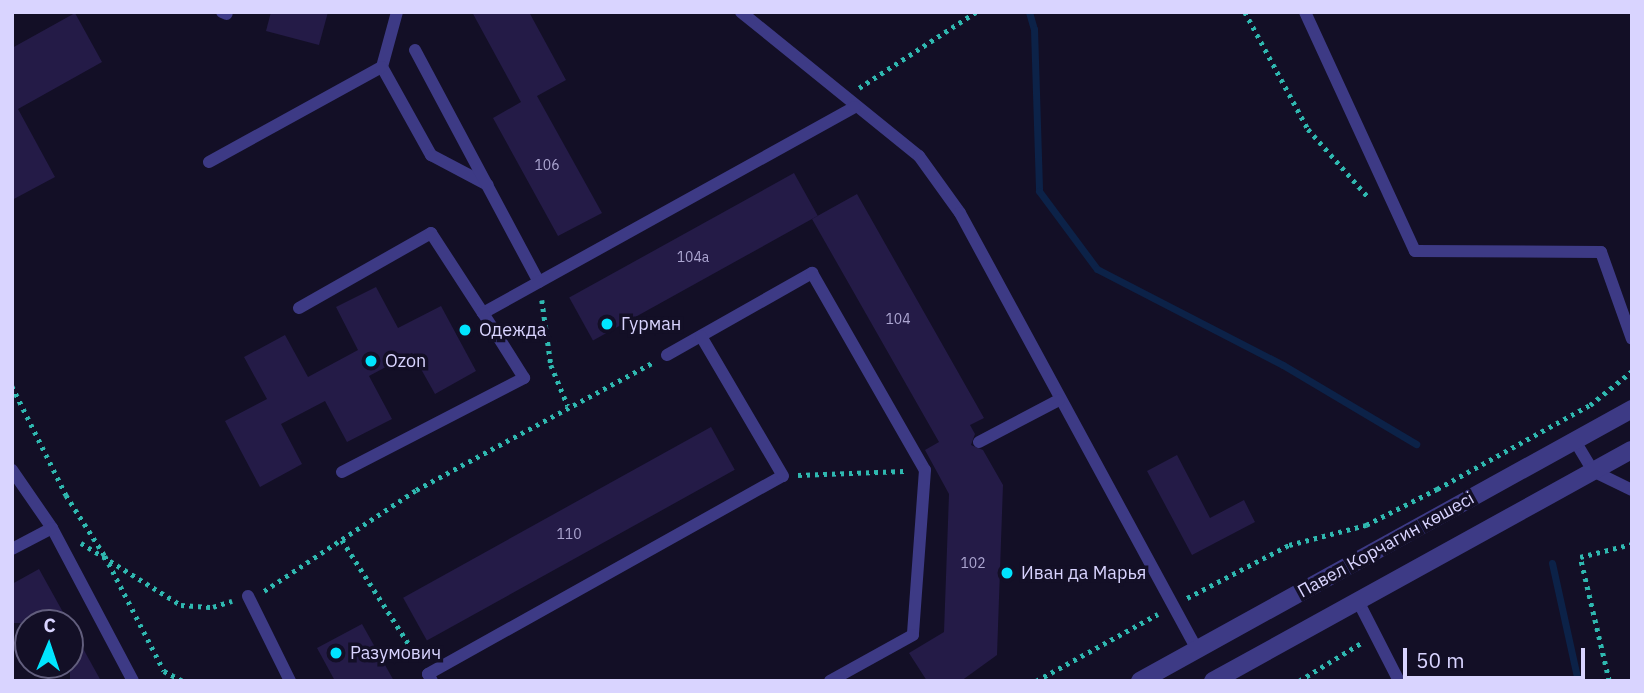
<!DOCTYPE html>
<html>
<head>
<meta charset="utf-8">
<style>
	body { margin:0 }
	#map { position:relative; width:1644px; height:693px; overflow:hidden; background:#130f26; font-family:"IBM Plex Sans",sans-serif }
	div>[style] { position:absolute }
	.stream>* { height:7px; margin:-3.5px; padding:0 3.5px; transform-origin:3.5px; border-radius:3.5px; background:#0c2248 }
	.building>* { inset:0; background:#241b47; transform-origin:0 0 }
	.path>* { height:4.5px; margin-top:-2.25px; transform-origin:0; background:repeating-linear-gradient(90deg,#2fb8b0 0 3.5px,transparent 0 8.5px) }
	.service>* { height:12px; margin:-6px; padding:0 6px; transform-origin:6px; border-radius:6px; background:#3d3a85 }
	.tertiary>* { height:18px; margin:-9px; padding:0 9px; transform-origin:9px; border-radius:9px; background:#3d3a85 }
	.dots>* { width:19px; height:19px; translate:-50% -50%; box-sizing:border-box; border:4px solid #130f26; border-radius:50% }
	span { translate:-50% -50%; white-space:nowrap; text-align:center; line-height:1.15; -webkit-text-stroke:7px #130f26; paint-order:stroke }
	.number-label { font-size:14px; color:#aca6d1 }
	.number-label span { -webkit-text-stroke-width:0 }
	.poi-label { font-size:18px; color:#d9d4ff }
	.left { translate:0 -50%; text-align:left }
	.street-label { font-size:18px; color:#d9d4ff }
	.frame { position:absolute; inset:0; border:14px solid #d9d4ff; pointer-events:none }
	.north { position:absolute; left:14px; top:609px; width:70px; height:70px; box-sizing:border-box; background:#130f26; border:2px solid #625e7d; border-radius:50%; rotate:2deg; font-size:19px; font-weight:700; line-height:28px; text-align:center; color:#d9d4ff }
	.north::after { content:''; display:block; margin:auto; width:24px; height:32px; background:#00e5ff; clip-path:polygon(50% 0,100% 100%,50% 72%,0 100%) }
	.scale { position:absolute; left:1403px; top:648px; width:182px; height:32px; box-sizing:border-box; border:4px solid #d9d4ff; border-top:0; padding-left:9px; font-size:21px; line-height:24px; white-space:nowrap; color:#d9d4ff; -webkit-text-stroke:5px #130f26; paint-order:stroke }
</style>
</head>
<body>
<div id="map">
	<div class="stream">
		<div style="left:1029px;top:12px;width:18px;rotate:74deg"></div>
		<div style="left:1034px;top:29px;width:162px;rotate:88.2deg"></div>
		<div style="left:1039px;top:191px;width:97px;rotate:53.4deg"></div>
		<div style="left:1097px;top:269px;width:209px;rotate:27.3deg"></div>
		<div style="left:1283px;top:365px;width:155px;rotate:30.7deg"></div>
		<div style="left:1552px;top:563px;width:121px;rotate:77.6deg"></div>
	</div>
	<div class="building">
		<div style="clip-path:polygon(271px 12px,328px 12px,319px 45px,266px 31px)"></div>
		<div style="clip-path:polygon(472px 12px,529px 12px,566px 80px,537px 96px,602px 213px,558px 236px,493px 118px,521px 102px)"></div>
		<div style="clip-path:polygon(75px 13px,102px 62px,18px 109px,55px 177px,12px 200px,12px 48px)"></div>
		<div style="left:794px;top:173px;width:49px;height:257px;rotate:61deg"></div>
		<div style="clip-path:polygon(857px 194px,984px 418px,970px 425px,975px 434px,971px 445px,983px 450px,1003px 485px,997px 655px,961px 681px,927px 681px,909px 653px,944px 632px,949px 494px,925px 450px,939px 442px,812px 219px)"></div>
		<div style="clip-path:polygon(376px 287px,398px 328px,441px 306px,476px 371px,435px 394px,412px 353px,369px 376px,392px 419px,347px 442px,325px 401px,281px 424px,302px 464px,260px 487px,225px 421px,267px 399px,244px 357px,285px 335px,308px 377px,358px 350px,336px 307px)"></div>
		<div style="left:711px;top:427px;width:49px;height:352px;rotate:61deg"></div>
		<div style="clip-path:polygon(1177px 455px,1210px 518px,1244px 500px,1255px 522px,1192px 555px,1147px 471px)"></div>
		<div style="clip-path:polygon(39px 569px,69px 623px,12px 623px,12px 584px)"></div>
		<div style="clip-path:polygon(362px 624px,394px 681px,335px 681px,317px 648px)"></div>
		<div style="clip-path:polygon(70px 625px,101px 681px,70px 681px)"></div>
	</div>
	<div class="path">
		<div style="left:1245px;top:12px;width:133px;rotate:61.7deg"></div>
		<div style="left:1308px;top:129px;width:92px;rotate:48.5deg"></div>
		<div style="left:859px;top:88px;width:140px;rotate:-33deg"></div>
		<div style="left:542px;top:300px;width:66px;rotate:82.1deg"></div>
		<div style="left:551px;top:365px;width:44px;rotate:67.5deg"></div>
		<div style="left:12px;top:386px;width:122px;rotate:63.6deg"></div>
		<div style="left:66px;top:495px;width:72px;rotate:57.4deg"></div>
		<div style="left:105px;top:556px;width:129px;rotate:62.8deg"></div>
		<div style="left:164px;top:671px;width:21px;rotate:28deg"></div>
		<div style="left:798px;top:475px;width:106px;rotate:-2.2deg"></div>
		<div style="left:342px;top:540px;width:143px;rotate:57.3deg"></div>
		<div style="left:81px;top:543px;width:118px;rotate:31.8deg"></div>
		<div style="left:181px;top:605px;width:32px;rotate:4deg"></div>
		<div style="left:213px;top:607px;width:20px;rotate:-18deg"></div>
		<div style="left:264px;top:591px;width:182px;rotate:-33.6deg"></div>
		<div style="left:416px;top:490px;width:270px;rotate:-28.3deg"></div>
		<div style="left:1187px;top:598px;width:115px;rotate:-27.5deg"></div>
		<div style="left:1289px;top:545px;width:80px;rotate:-14.6deg"></div>
		<div style="left:1366px;top:525px;width:80px;rotate:-26.9deg"></div>
		<div style="left:1437px;top:489px;width:175px;rotate:-28.8deg"></div>
		<div style="left:1590px;top:405px;width:54px;rotate:-39deg"></div>
		<div style="left:1036px;top:681px;width:139px;rotate:-28.8deg"></div>
		<div style="left:1299px;top:681px;width:73px;rotate:-31.5deg"></div>
		<div style="left:1609px;top:681px;width:127px;rotate:-103.2deg"></div>
		<div style="left:1580px;top:557px;width:54px;rotate:-14deg"></div>
	</div>
	<div class="service">
		<div style="left:222px;top:12px;width:5px;rotate:22deg"></div>
		<div style="left:397px;top:12px;width:57px;rotate:105.3deg"></div>
		<div style="left:382px;top:67px;width:101px;rotate:60.9deg"></div>
		<div style="left:431px;top:155px;width:64px;rotate:27.8deg"></div>
		<div style="left:741px;top:12px;width:229px;rotate:39deg"></div>
		<div style="left:919px;top:156px;width:70px;rotate:54.3deg"></div>
		<div style="left:960px;top:213px;width:496px;rotate:61.5deg"></div>
		<div style="left:1305px;top:12px;width:263px;rotate:65.3deg"></div>
		<div style="left:1415px;top:251px;width:186px;rotate:0.3deg"></div>
		<div style="left:1601px;top:252px;width:92px;rotate:70.4deg"></div>
		<div style="left:415px;top:50px;width:263px;rotate:61.9deg"></div>
		<div style="left:209px;top:162px;width:197px;rotate:-28.8deg"></div>
		<div style="left:299px;top:308px;width:152px;rotate:-29.6deg"></div>
		<div style="left:431px;top:233px;width:95px;rotate:57deg"></div>
		<div style="left:483px;top:313px;width:425px;rotate:-29deg"></div>
		<div style="left:667px;top:355px;width:167px;rotate:-29.5deg"></div>
		<div style="left:812px;top:273px;width:227px;rotate:60.2deg"></div>
		<div style="left:925px;top:470px;width:165px;rotate:94.2deg"></div>
		<div style="left:913px;top:635px;width:95px;rotate:151deg"></div>
		<div style="left:1575px;top:441px;width:35px;rotate:59deg"></div>
		<div style="left:1593px;top:471px;width:43px;rotate:26deg"></div>
		<div style="left:979px;top:442px;width:90px;rotate:-27.7deg"></div>
		<div style="left:12px;top:470px;width:70px;rotate:55.4deg"></div>
		<div style="left:52px;top:528px;width:173px;rotate:62.1deg"></div>
		<div style="left:342px;top:472px;width:205px;rotate:-27.3deg"></div>
		<div style="left:524px;top:378px;width:77px;rotate:-122.2deg"></div>
		<div style="left:12px;top:549px;width:45px;rotate:-27.7deg"></div>
		<div style="left:248px;top:596px;width:95px;rotate:63.7deg"></div>
		<div style="left:1358px;top:601px;width:90px;rotate:62.9deg"></div>
		<div style="left:432px;top:681px;width:8px;rotate:-120deg"></div>
		<div style="left:428px;top:674px;width:406px;rotate:-29.2deg"></div>
		<div style="left:783px;top:476px;width:162px;rotate:-120.4deg"></div>
	</div>
	<div class="tertiary">
		<div style="left:1140px;top:681px;width:562px;rotate:-28.94deg"></div>
		<div style="left:1213px;top:681px;width:478px;rotate:-28.9deg"></div>
	</div>
	<div class="dots">
		<div style="left:607px;top:324px;background:#00e5ff"></div>
		<div style="left:465px;top:330px;background:#00e5ff"></div>
		<div style="left:371px;top:361px;background:#00e5ff"></div>
		<div style="left:1007px;top:573px;background:#00e5ff"></div>
		<div style="left:336px;top:653px;background:#00e5ff"></div>
	</div>
	<div class="number-label">
		<span style="left:547px;top:165px">106</span>
		<span style="left:693px;top:257px">104а</span>
		<span style="left:898px;top:319px">104</span>
		<span style="left:569px;top:534px">110</span>
		<span style="left:973px;top:563px">102</span>
	</div>
	<div class="poi-label">
		<span class="left" style="left:621px;top:324px">Гурман</span>
		<span class="left" style="left:479px;top:330px">Одежда</span>
		<span class="left" style="left:385px;top:361px">Ozon</span>
		<span class="left" style="left:1021px;top:573px">Иван да Марья</span>
		<span class="left" style="left:350px;top:653px">Разумович</span>
	</div>
	<div class="street-label">
		<span style="left:1386px;top:545px;rotate:-29deg">Павел Корчагин көшесі</span>
	</div>
	<div class="frame"></div>
	<div class="north">С</div>
	<div class="scale">50 m</div>
</div>
</body>
</html>
